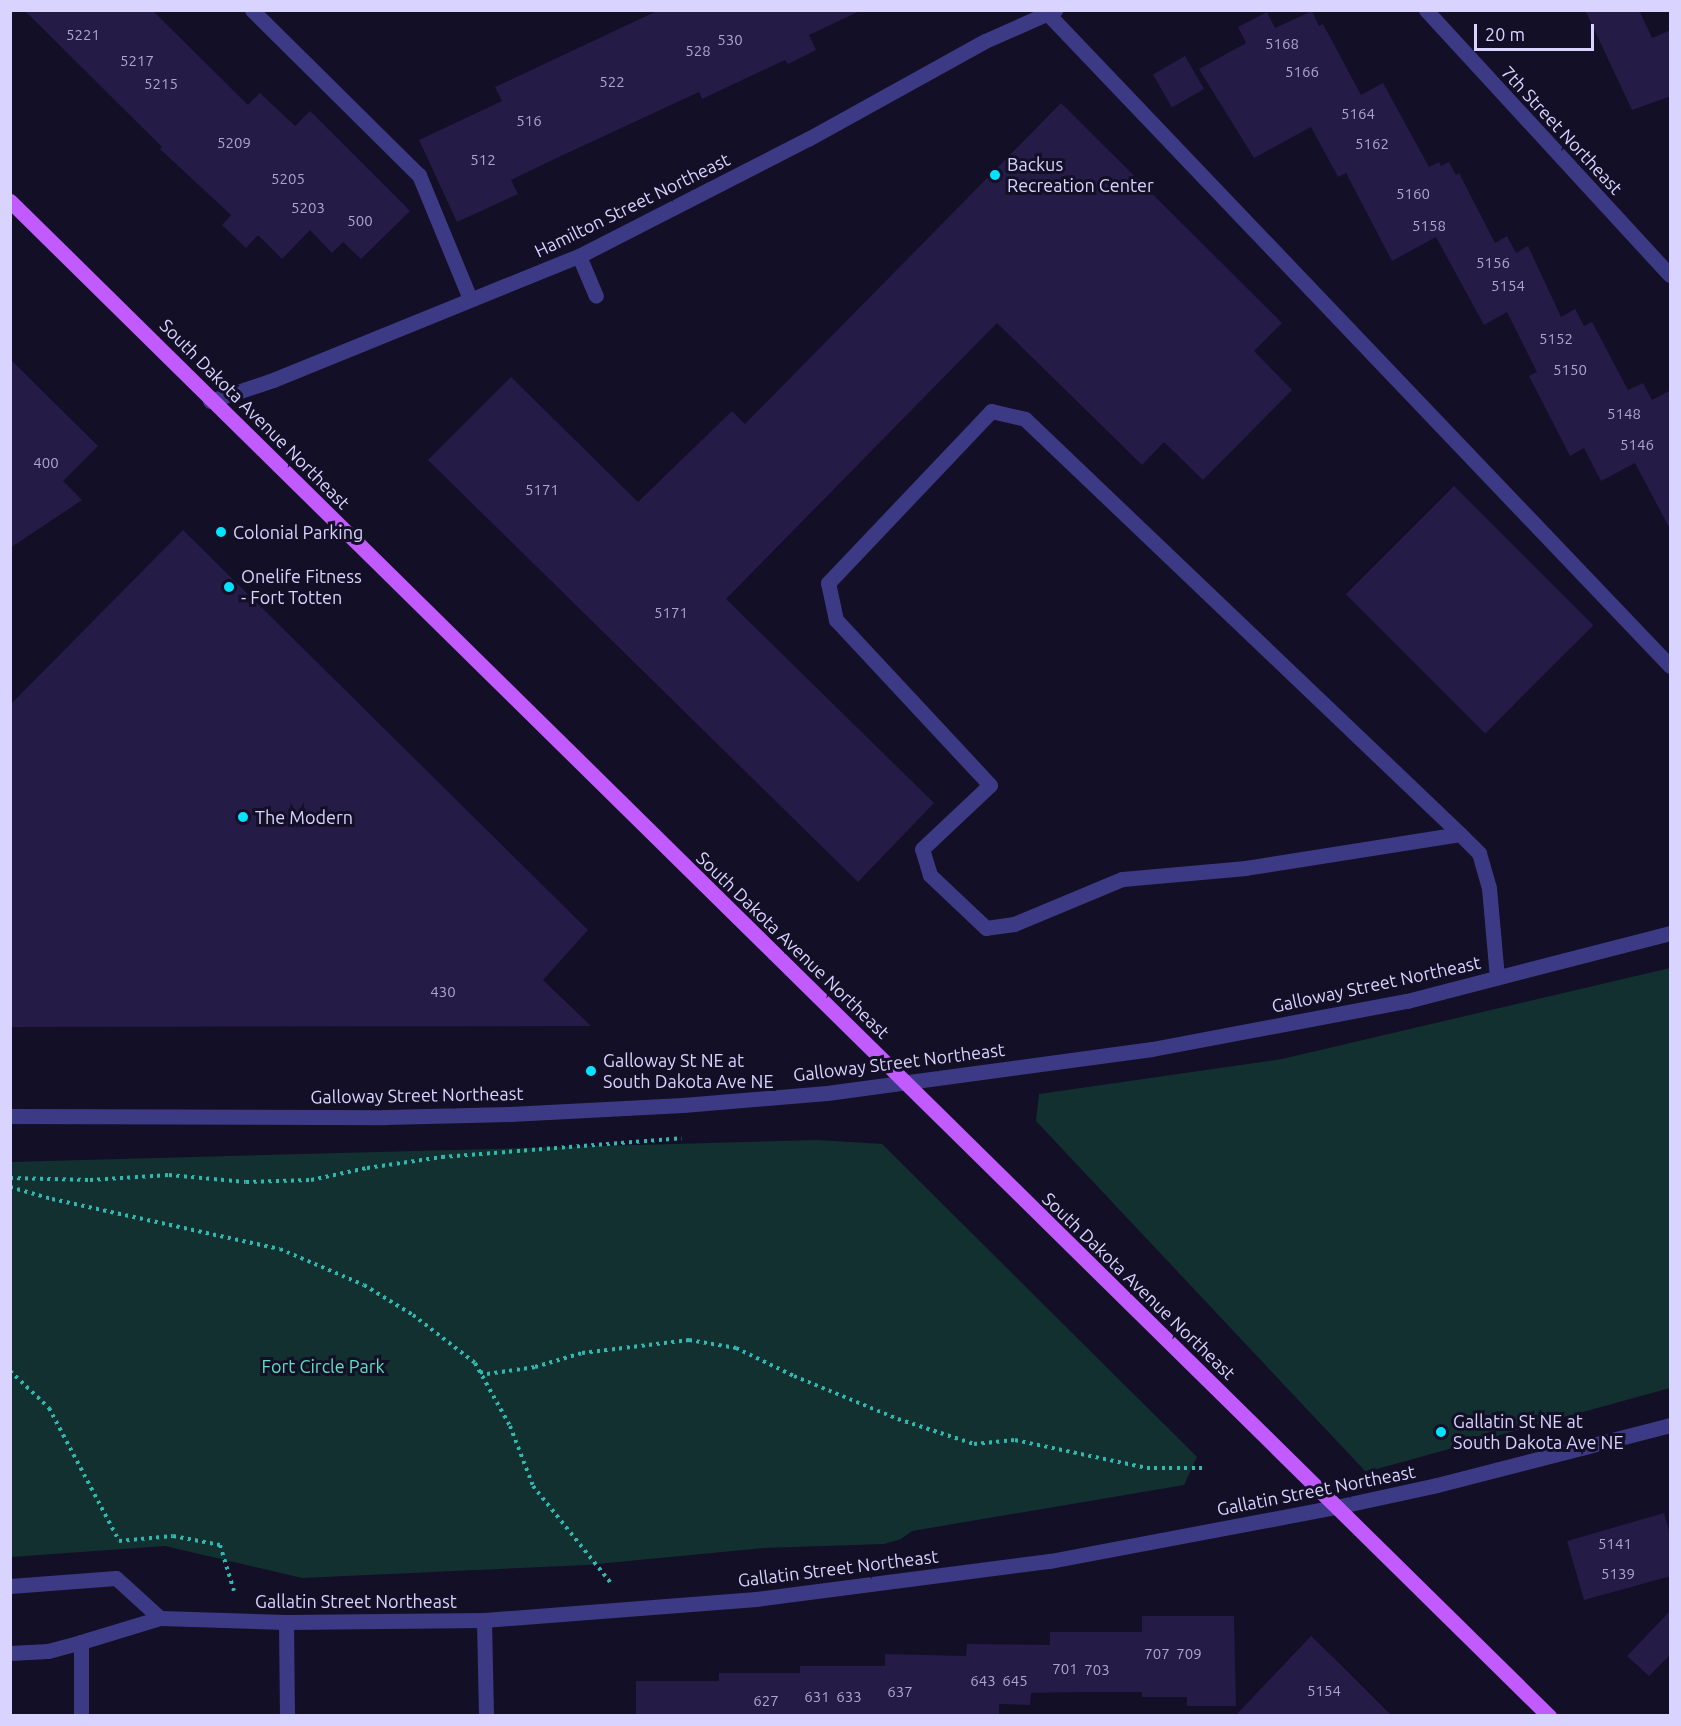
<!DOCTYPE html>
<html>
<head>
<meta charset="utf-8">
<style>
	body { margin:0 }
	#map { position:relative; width:1681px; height:1726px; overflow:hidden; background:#130f26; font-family:Ubuntu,sans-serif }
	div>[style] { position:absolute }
	.green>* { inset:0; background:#12302f }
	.building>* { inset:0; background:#241b47; transform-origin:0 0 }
	.path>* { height:4px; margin-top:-2px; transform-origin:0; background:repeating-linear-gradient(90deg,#2fb8b0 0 3px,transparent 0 7.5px) }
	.service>* { height:15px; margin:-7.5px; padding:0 7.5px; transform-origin:7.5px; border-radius:7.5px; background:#3d3a85 }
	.minor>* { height:15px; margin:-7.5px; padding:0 7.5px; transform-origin:7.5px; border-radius:7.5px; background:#3d3a85 }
	.tertiary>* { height:15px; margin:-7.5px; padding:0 7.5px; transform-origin:7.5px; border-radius:7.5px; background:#3d3a85 }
	.primary>* { height:15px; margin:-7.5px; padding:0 7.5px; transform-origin:7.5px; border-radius:7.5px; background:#c25bff }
	.dots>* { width:16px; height:16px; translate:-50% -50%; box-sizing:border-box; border:3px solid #130f26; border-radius:50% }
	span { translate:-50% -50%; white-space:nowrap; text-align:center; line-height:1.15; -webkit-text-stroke:6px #130f26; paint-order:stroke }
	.number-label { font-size:15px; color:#aca6d1 }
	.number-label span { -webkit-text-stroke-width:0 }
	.street-label { font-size:18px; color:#d9d4ff }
	.poi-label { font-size:18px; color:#d9d4ff }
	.left { translate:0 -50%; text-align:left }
	.park-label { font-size:18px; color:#5fe0c0 }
	.frame { position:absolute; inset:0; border:12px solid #d9d4ff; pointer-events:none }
	.scale { position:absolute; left:1474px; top:24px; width:120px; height:27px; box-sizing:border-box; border:3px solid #d9d4ff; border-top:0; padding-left:8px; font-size:18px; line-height:21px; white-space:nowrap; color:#d9d4ff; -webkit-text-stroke:4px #130f26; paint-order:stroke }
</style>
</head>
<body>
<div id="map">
	<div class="green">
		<div style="clip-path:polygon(1670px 968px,1670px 1388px,1366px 1472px,1036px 1121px,1039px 1094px,1282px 1059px)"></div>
		<div style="clip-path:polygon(817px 1140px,882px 1144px,1197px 1457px,1184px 1485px,912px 1531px,901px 1539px,884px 1544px,764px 1548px,587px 1565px,302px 1578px,165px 1546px,11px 1557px,11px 1162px)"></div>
	</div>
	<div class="building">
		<div style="clip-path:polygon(24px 10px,152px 10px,248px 105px,260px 93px,295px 126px,310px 111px,410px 211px,361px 259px,343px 242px,332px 253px,310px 230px,282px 259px,258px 235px,246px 248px,222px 225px,231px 215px,160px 149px,162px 147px)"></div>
		<div style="clip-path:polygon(659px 10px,862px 10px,809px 35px,816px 50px,788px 64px,785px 60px,702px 99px,699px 92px,563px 155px,511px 180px,518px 194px,457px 222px,419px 140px,502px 101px,495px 87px)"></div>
		<div style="clip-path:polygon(1585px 10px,1639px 10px,1652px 38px,1671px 30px,1671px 96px,1632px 110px)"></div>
		<div style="clip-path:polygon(1312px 11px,1319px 26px,1323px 24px,1361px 95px,1383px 83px,1429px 167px,1439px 162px,1441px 166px,1449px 162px,1456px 175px,1459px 173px,1495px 243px,1507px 236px,1516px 253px,1528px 246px,1561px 317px,1575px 309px,1584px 326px,1592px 322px,1628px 390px,1643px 383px,1652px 400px,1671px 390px,1671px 531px,1635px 463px,1601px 481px,1584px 448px,1570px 456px,1529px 376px,1537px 372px,1507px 312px,1484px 325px,1436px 237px,1392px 261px,1346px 173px,1338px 177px,1311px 127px,1254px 158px,1199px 69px,1246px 43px,1238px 27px,1267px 12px,1275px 28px)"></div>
		<div style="left:1185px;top:56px;width:38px;height:37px;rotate:60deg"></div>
		<div style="clip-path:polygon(1061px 103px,1282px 323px,1254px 351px,1292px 390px,1203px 480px,1164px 442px,1142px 465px,997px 323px,726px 599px,934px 803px,858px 882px,428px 460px,511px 377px,638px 502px,732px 411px,745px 424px)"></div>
		<div style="clip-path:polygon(10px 359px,98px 446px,63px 481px,82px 500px,10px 548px)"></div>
		<div style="left:1454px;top:486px;width:197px;height:153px;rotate:45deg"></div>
		<div style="clip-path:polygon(183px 530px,588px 930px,543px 980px,591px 1026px,10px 1027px,10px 705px)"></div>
		<div style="clip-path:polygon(1664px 1513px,1671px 1538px,1671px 1576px,1584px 1600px,1567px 1541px)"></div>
		<div style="clip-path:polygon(1671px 1610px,1671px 1654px,1649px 1676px,1627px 1656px)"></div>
		<div style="clip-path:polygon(1142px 1616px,1234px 1616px,1236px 1706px,1187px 1706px,1187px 1697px,1142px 1697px,1142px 1692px,1081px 1692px,1031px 1693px,1030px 1705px,999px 1704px,999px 1716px,636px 1716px,636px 1681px,719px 1681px,719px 1673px,800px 1673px,800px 1666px,885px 1666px,885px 1654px,966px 1656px,967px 1644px,1050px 1645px,1050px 1632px,1142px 1632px)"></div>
		<div style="clip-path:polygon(1311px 1636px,1341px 1665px,1392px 1716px,1235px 1716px)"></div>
	</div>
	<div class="path">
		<div style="left:10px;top:1178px;width:80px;rotate:1.4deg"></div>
		<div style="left:90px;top:1180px;width:79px;rotate:-3.6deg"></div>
		<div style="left:169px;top:1175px;width:77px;rotate:5.2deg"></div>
		<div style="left:246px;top:1182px;width:65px;rotate:-1.8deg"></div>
		<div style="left:311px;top:1180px;width:57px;rotate:-12.1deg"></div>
		<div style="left:367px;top:1168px;width:76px;rotate:-8.3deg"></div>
		<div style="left:442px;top:1157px;width:240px;rotate:-4.5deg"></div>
		<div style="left:10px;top:1187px;width:44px;rotate:15.9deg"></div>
		<div style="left:52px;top:1199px;width:233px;rotate:12.4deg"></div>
		<div style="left:280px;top:1249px;width:91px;rotate:23.2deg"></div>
		<div style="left:364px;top:1285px;width:57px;rotate:31.5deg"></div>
		<div style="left:413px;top:1315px;width:78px;rotate:37.7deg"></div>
		<div style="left:475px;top:1363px;width:72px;rotate:60.9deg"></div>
		<div style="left:510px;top:1426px;width:64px;rotate:69deg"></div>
		<div style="left:533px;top:1486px;width:124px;rotate:51.2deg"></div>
		<div style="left:10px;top:1371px;width:54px;rotate:43.5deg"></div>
		<div style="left:49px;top:1408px;width:150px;rotate:62.2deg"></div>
		<div style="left:119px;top:1541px;width:54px;rotate:-5.3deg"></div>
		<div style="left:173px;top:1536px;width:48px;rotate:10.8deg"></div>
		<div style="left:220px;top:1545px;width:48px;rotate:73.1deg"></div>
		<div style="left:480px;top:1372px;width:7px;rotate:16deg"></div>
		<div style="left:487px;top:1374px;width:49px;rotate:-8.3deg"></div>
		<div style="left:535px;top:1367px;width:49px;rotate:-16.6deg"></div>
		<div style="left:582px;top:1353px;width:108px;rotate:-6.9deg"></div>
		<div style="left:689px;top:1340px;width:48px;rotate:9.7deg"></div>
		<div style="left:736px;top:1348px;width:64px;rotate:25.8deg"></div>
		<div style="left:794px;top:1376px;width:113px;rotate:22.5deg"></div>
		<div style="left:898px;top:1419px;width:80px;rotate:18.2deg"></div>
		<div style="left:974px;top:1444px;width:41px;rotate:-5.6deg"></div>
		<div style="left:1015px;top:1440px;width:135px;rotate:12deg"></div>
		<div style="left:1147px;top:1468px;width:59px"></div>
	</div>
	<div class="service">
		<div style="left:252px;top:10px;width:235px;rotate:44.7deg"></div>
		<div style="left:419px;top:175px;width:134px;rotate:67.6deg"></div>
		<div style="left:1048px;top:14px;width:901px;rotate:46.35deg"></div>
		<div style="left:579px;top:256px;width:43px;rotate:67deg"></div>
		<div style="left:1460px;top:834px;width:217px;rotate:171deg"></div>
		<div style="left:1246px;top:868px;width:124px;rotate:174.9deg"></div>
		<div style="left:1122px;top:879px;width:117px;rotate:157.4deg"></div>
		<div style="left:1014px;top:924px;width:28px;rotate:172deg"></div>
		<div style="left:986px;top:928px;width:77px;rotate:-136.6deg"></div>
		<div style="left:930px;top:875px;width:27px;rotate:-107deg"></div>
		<div style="left:922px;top:849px;width:93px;rotate:-43.3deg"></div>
		<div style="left:990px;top:785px;width:226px;rotate:-133deg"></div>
		<div style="left:836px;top:620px;width:38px;rotate:-102deg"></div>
		<div style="left:828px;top:583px;width:237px;rotate:-46.5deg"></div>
		<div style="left:991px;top:411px;width:35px;rotate:13deg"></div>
		<div style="left:1025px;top:419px;width:601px;rotate:43.65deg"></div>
		<div style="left:1460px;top:834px;width:27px;rotate:45deg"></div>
		<div style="left:1479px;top:853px;width:36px;rotate:74deg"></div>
		<div style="left:1489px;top:888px;width:90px;rotate:84.9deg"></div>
		<div style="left:484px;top:1620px;width:96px;rotate:88.8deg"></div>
		<div style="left:10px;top:1653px;width:38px;rotate:-3deg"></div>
		<div style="left:48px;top:1651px;width:34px;rotate:-15deg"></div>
		<div style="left:81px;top:1716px;width:74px;rotate:-90deg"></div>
		<div style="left:81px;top:1642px;width:83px;rotate:-16.9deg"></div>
	</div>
	<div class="minor">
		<div style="left:1426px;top:10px;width:360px;rotate:47.4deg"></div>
		<div style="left:210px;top:401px;width:66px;rotate:-18.4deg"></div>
		<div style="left:273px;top:380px;width:330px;rotate:-22.1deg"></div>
		<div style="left:579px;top:256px;width:257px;rotate:-27.1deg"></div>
		<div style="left:808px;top:139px;width:202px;rotate:-29deg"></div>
		<div style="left:985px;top:41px;width:77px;rotate:-23.9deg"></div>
		<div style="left:10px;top:1116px;width:375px;rotate:0.2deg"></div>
		<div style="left:385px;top:1117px;width:125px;rotate:-1.4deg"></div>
		<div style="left:510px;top:1114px;width:173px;rotate:-3deg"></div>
		<div style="left:683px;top:1105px;width:144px;rotate:-4.8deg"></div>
		<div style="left:827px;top:1093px;width:328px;rotate:-7.7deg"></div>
		<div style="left:1152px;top:1049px;width:259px;rotate:-10.7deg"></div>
		<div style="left:1407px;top:1001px;width:272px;rotate:-14.5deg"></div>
		<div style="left:10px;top:1586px;width:106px;rotate:-4.3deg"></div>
		<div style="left:116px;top:1578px;width:59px;rotate:42.3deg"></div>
		<div style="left:160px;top:1618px;width:126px;rotate:1.8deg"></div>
		<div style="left:286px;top:1622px;width:198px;rotate:-0.6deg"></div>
		<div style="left:484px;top:1620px;width:273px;rotate:-4.4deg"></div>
		<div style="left:756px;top:1599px;width:296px;rotate:-7.4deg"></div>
		<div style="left:1050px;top:1561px;width:291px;rotate:-10.7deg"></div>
		<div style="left:286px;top:1622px;width:94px;rotate:89.4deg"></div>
	</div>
	<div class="tertiary">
		<div style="left:1336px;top:1507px;width:103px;rotate:-12.3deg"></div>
		<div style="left:1437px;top:1485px;width:241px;rotate:-14.4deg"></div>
	</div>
	<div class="primary">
		<div style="left:10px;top:201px;width:2160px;rotate:44.55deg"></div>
	</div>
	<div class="dots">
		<div style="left:995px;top:175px;background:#00e5ff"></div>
		<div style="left:221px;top:532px;background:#00e5ff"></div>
		<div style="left:229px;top:587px;background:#00e5ff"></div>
		<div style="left:243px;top:817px;background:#00e5ff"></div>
		<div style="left:591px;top:1071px;background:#00e5ff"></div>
		<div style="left:1441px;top:1432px;background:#00e5ff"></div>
	</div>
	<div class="number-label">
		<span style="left:83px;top:35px">5221</span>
		<span style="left:730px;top:40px">530</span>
		<span style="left:1282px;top:44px">5168</span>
		<span style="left:698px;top:51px">528</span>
		<span style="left:137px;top:61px">5217</span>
		<span style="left:1302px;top:72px">5166</span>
		<span style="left:612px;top:82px">522</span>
		<span style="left:161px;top:84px">5215</span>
		<span style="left:1358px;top:114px">5164</span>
		<span style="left:529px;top:121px">516</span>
		<span style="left:234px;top:143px">5209</span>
		<span style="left:1372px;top:144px">5162</span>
		<span style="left:483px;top:160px">512</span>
		<span style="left:288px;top:179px">5205</span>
		<span style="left:1413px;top:194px">5160</span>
		<span style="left:308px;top:208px">5203</span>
		<span style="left:360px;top:221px">500</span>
		<span style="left:1429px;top:226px">5158</span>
		<span style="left:1493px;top:263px">5156</span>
		<span style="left:1508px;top:286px">5154</span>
		<span style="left:1556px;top:339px">5152</span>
		<span style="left:1570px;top:370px">5150</span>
		<span style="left:1624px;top:414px">5148</span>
		<span style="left:1637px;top:445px">5146</span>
		<span style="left:46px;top:463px">400</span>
		<span style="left:542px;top:490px">5171</span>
		<span style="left:671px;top:613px">5171</span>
		<span style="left:443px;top:992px">430</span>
		<span style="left:1615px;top:1544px">5141</span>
		<span style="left:1618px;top:1574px">5139</span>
		<span style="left:1157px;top:1654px">707</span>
		<span style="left:1189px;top:1654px">709</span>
		<span style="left:1065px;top:1669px">701</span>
		<span style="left:1097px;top:1670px">703</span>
		<span style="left:983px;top:1681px">643</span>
		<span style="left:1015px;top:1681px">645</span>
		<span style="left:1324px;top:1691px">5154</span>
		<span style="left:900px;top:1692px">637</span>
		<span style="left:817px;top:1697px">631</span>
		<span style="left:849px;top:1697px">633</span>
		<span style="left:766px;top:1701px">627</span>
	</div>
	<div class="street-label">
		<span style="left:1562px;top:130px;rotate:47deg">7th Street Northeast</span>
		<span style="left:632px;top:205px;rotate:-26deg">Hamilton Street Northeast</span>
		<span style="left:255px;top:414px;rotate:45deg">South Dakota Avenue Northeast</span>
		<span style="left:793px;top:945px;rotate:44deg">South Dakota Avenue Northeast</span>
		<span style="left:1376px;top:984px;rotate:-12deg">Galloway Street Northeast</span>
		<span style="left:899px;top:1062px;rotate:-7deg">Galloway Street Northeast</span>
		<span style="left:417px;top:1095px;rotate:-1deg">Galloway Street Northeast</span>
		<span style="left:1139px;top:1286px;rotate:44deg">South Dakota Avenue Northeast</span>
		<span style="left:1316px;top:1490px;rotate:-11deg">Gallatin Street Northeast</span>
		<span style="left:838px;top:1568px;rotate:-7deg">Gallatin Street Northeast</span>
		<span style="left:356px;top:1601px">Gallatin Street Northeast</span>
	</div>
	<div class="poi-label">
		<span class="left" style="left:1007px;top:175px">Backus<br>Recreation Center</span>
		<span class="left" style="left:233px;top:532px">Colonial Parking</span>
		<span class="left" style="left:241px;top:587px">Onelife Fitness<br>- Fort Totten</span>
		<span class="left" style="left:255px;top:817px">The Modern</span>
		<span class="left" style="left:603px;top:1071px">Galloway St NE at<br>South Dakota Ave NE</span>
		<span class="left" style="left:1453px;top:1432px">Gallatin St NE at<br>South Dakota Ave NE</span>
	</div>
	<div class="park-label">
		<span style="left:323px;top:1366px">Fort Circle Park</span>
	</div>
	<div class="frame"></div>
	<div class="scale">20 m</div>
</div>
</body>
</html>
